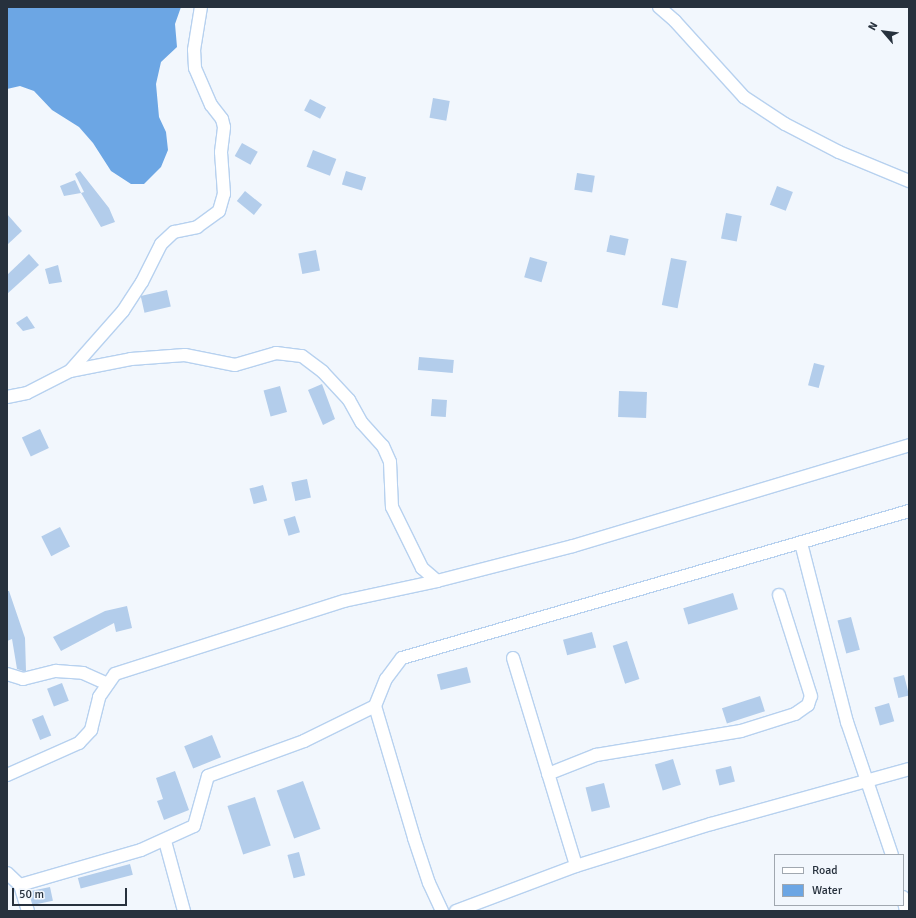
<!DOCTYPE html>
<html>
<head>
<meta charset="utf-8">
<style>
	body { margin:0 }
	#map { position:relative; width:916px; height:918px; overflow:hidden; background:#f2f7fd; font-family:Signika,sans-serif }
	div>[style] { position:absolute }
	.water>* { inset:0; background:#6ca6e4 }
	.building>* { inset:0; background:#b3cdeb; transform-origin:0 0 }
	.roads { filter:drop-shadow(1px 0 #b7d1ef) drop-shadow(-1px 0 #b7d1ef) drop-shadow(0 1px #b7d1ef) drop-shadow(0 -1px #b7d1ef) }
	.minor>* { height:12px; margin:-6px; padding:0 6px; transform-origin:6px; border-radius:6px; background:#fff }
	span { translate:-50% -50%; white-space:nowrap; text-align:center; line-height:1.15; -webkit-text-stroke:3.5px #f2f7fd; paint-order:stroke }
	.frame { position:absolute; inset:0; border:8px solid #27313d; pointer-events:none }
	.legend { position:absolute; left:774px; top:854px; width:130px; height:52px; box-sizing:border-box; background:#f2f7fd; border:1px solid #a1a8b0; margin:0; padding:5px 7px; list-style:none; font-size:12px; color:#27313d }
	.legend li { display:flex; align-items:center; gap:8px; height:20px }
	.legend b { width:20px; border:1px solid #a1a8b0 }
	.north { position:absolute; left:864px; top:12px; width:40px; height:40px; -webkit-text-stroke:3px #f2f7fd; paint-order:stroke; rotate:298deg; font-size:11px; font-weight:700; line-height:16px; text-align:center; color:#27313d }
	.north::after { content:''; display:block; margin:auto; width:14px; height:18px; background:#27313d; clip-path:polygon(50% 0,100% 100%,50% 72%,0 100%) }
	.scale { position:absolute; left:12px; top:888px; width:115px; height:18px; box-sizing:border-box; border:2px solid #27313d; border-top:0; padding-left:5px; font-size:12px; line-height:14px; white-space:nowrap; color:#27313d; -webkit-text-stroke:3px #f2f7fd; paint-order:stroke }
</style>
</head>
<body>
<div id="map">
	<div class="water">
		<div style="clip-path:polygon(7px 7px,181px 7px,175px 24px,177px 47px,161px 62px,156px 84px,159px 117px,166px 132px,168px 150px,161px 167px,144px 184px,131px 184px,111px 171px,93px 143px,79px 127px,52px 110px,34px 91px,20px 86px,7px 89px)"></div>
	</div>
	<div class="building">
		<div style="left:433px;top:98px;width:17px;height:20px;rotate:10deg"></div>
		<div style="left:310px;top:99px;width:18px;height:13px;rotate:27deg"></div>
		<div style="left:242px;top:143px;width:18px;height:15px;rotate:29deg"></div>
		<div style="left:313px;top:150px;width:25px;height:18px;rotate:21deg"></div>
		<div style="clip-path:polygon(80px 171px,109px 208px,115px 222px,101px 227px,81px 193px,84px 192px,75px 174px)"></div>
		<div style="left:346px;top:171px;width:21px;height:14px;rotate:17deg"></div>
		<div style="left:577px;top:173px;width:18px;height:17px;rotate:9deg"></div>
		<div style="clip-path:polygon(75px 180px,81px 193px,64px 196px,60px 186px)"></div>
		<div style="left:777px;top:186px;width:17px;height:20px;rotate:21deg"></div>
		<div style="left:245px;top:191px;width:22px;height:13px;rotate:39deg"></div>
		<div style="left:726px;top:213px;width:16px;height:26px;rotate:11deg"></div>
		<div style="clip-path:polygon(7px 214px,22px 231px,7px 245px)"></div>
		<div style="left:610px;top:235px;width:19px;height:17px;rotate:12deg"></div>
		<div style="left:316px;top:250px;width:21px;height:18px;rotate:79deg"></div>
		<div style="clip-path:polygon(29px 254px,39px 265px,7px 294px,7px 275px)"></div>
		<div style="left:530px;top:257px;width:18px;height:21px;rotate:16deg"></div>
		<div style="left:671px;top:258px;width:16px;height:48px;rotate:11deg"></div>
		<div style="clip-path:polygon(58px 265px,62px 282px,49px 284px,45px 269px)"></div>
		<div style="left:167px;top:290px;width:17px;height:27px;rotate:77deg"></div>
		<div style="clip-path:polygon(27px 316px,35px 328px,23px 331px,16px 323px)"></div>
		<div style="left:419px;top:357px;width:35px;height:13px;rotate:5deg"></div>
		<div style="left:814px;top:363px;width:11px;height:23px;rotate:15deg"></div>
		<div style="clip-path:polygon(322px 384px,335px 419px,323px 425px,308px 390px)"></div>
		<div style="left:280px;top:386px;width:27px;height:17px;rotate:75deg"></div>
		<div style="left:619px;top:391px;width:28px;height:26px;rotate:2deg"></div>
		<div style="left:432px;top:399px;width:15px;height:17px;rotate:4deg"></div>
		<div style="left:40px;top:429px;width:21px;height:20px;rotate:65deg"></div>
		<div style="left:307px;top:479px;width:19px;height:16px;rotate:78deg"></div>
		<div style="left:263px;top:485px;width:16px;height:14px;rotate:75deg"></div>
		<div style="left:295px;top:516px;width:17px;height:12px;rotate:73deg"></div>
		<div style="left:60px;top:527px;width:22px;height:21px;rotate:63deg"></div>
		<div style="clip-path:polygon(7px 591px,9px 591px,25px 638px,26px 671px,23px 671px,17px 669px,12px 639px,7px 641px)"></div>
		<div style="left:733px;top:593px;width:17px;height:52px;rotate:73deg"></div>
		<div style="clip-path:polygon(127px 606px,132px 628px,116px 632px,114px 623px,61px 651px,53px 637px,105px 611px)"></div>
		<div style="left:851px;top:617px;width:34px;height:14px;rotate:75deg"></div>
		<div style="left:592px;top:632px;width:16px;height:30px;rotate:75deg"></div>
		<div style="left:627px;top:641px;width:40px;height:15px;rotate:72deg"></div>
		<div style="left:467px;top:667px;width:16px;height:31px;rotate:76deg"></div>
		<div style="left:904px;top:675px;width:21px;height:11px;rotate:76deg"></div>
		<div style="left:62px;top:683px;width:19px;height:16px;rotate:69deg"></div>
		<div style="left:760px;top:696px;width:16px;height:40px;rotate:72deg"></div>
		<div style="left:889px;top:703px;width:19px;height:15px;rotate:74deg"></div>
		<div style="left:43px;top:715px;width:22px;height:12px;rotate:68deg"></div>
		<div style="left:212px;top:735px;width:24px;height:30px;rotate:68deg"></div>
		<div style="left:673px;top:759px;width:27px;height:19px;rotate:73deg"></div>
		<div style="left:731px;top:766px;width:16px;height:16px;rotate:76deg"></div>
		<div style="clip-path:polygon(175px 771px,189px 810px,164px 820px,157px 801px,163px 799px,156px 778px)"></div>
		<div style="left:303px;top:781px;width:51px;height:28px;rotate:70deg"></div>
		<div style="left:604px;top:783px;width:25px;height:19px;rotate:76deg"></div>
		<div style="left:255px;top:797px;width:51px;height:29px;rotate:72deg"></div>
		<div style="left:299px;top:852px;width:24px;height:12px;rotate:75deg"></div>
		<div style="left:130px;top:864px;width:11px;height:54px;rotate:75deg"></div>
		<div style="left:50px;top:887px;width:14px;height:21px;rotate:78deg"></div>
	</div>
	<div class="roads">
		<div class="minor">
			<div style="left:659px;top:7px;width:21px;rotate:41deg"></div>
			<div style="left:675px;top:21px;width:103px;rotate:47.8deg"></div>
			<div style="left:744px;top:97px;width:49px;rotate:33.4deg"></div>
			<div style="left:785px;top:124px;width:61px;rotate:27.4deg"></div>
			<div style="left:839px;top:152px;width:76px;rotate:22.5deg"></div>
			<div style="left:70px;top:371px;width:62px;rotate:-11.1deg"></div>
			<div style="left:131px;top:359px;width:54px;rotate:-4.2deg"></div>
			<div style="left:185px;top:355px;width:51px;rotate:11.3deg"></div>
			<div style="left:235px;top:365px;width:43px;rotate:-16.3deg"></div>
			<div style="left:276px;top:353px;width:26px;rotate:7deg"></div>
			<div style="left:302px;top:356px;width:26px;rotate:37deg"></div>
			<div style="left:323px;top:372px;width:38px;rotate:47deg"></div>
			<div style="left:349px;top:400px;width:26px;rotate:61deg"></div>
			<div style="left:362px;top:423px;width:31px;rotate:48deg"></div>
			<div style="left:383px;top:446px;width:17px;rotate:66deg"></div>
			<div style="left:390px;top:462px;width:45px;rotate:87.5deg"></div>
			<div style="left:392px;top:507px;width:68px;rotate:63.8deg"></div>
			<div style="left:422px;top:568px;width:20px;rotate:41deg"></div>
			<div style="left:7px;top:397px;width:20px;rotate:-11deg"></div>
			<div style="left:27px;top:393px;width:48px;rotate:-27.1deg"></div>
			<div style="left:70px;top:371px;width:80px;rotate:-48.5deg"></div>
			<div style="left:123px;top:311px;width:35px;rotate:-57deg"></div>
			<div style="left:142px;top:282px;width:42px;rotate:-63.4deg"></div>
			<div style="left:161px;top:244px;width:18px;rotate:-43deg"></div>
			<div style="left:174px;top:232px;width:24px;rotate:-12deg"></div>
			<div style="left:197px;top:227px;width:27px;rotate:-36deg"></div>
			<div style="left:219px;top:211px;width:18px;rotate:-74deg"></div>
			<div style="left:224px;top:194px;width:42px;rotate:-94.1deg"></div>
			<div style="left:221px;top:152px;width:25px;rotate:-83deg"></div>
			<div style="left:224px;top:127px;width:8px;rotate:-104deg"></div>
			<div style="left:222px;top:119px;width:18px;rotate:-128deg"></div>
			<div style="left:211px;top:105px;width:40px;rotate:-113.4deg"></div>
			<div style="left:195px;top:68px;width:18px;rotate:-93deg"></div>
			<div style="left:194px;top:50px;width:44px;rotate:-80.8deg"></div>
			<div style="left:801px;top:543px;width:185px;rotate:75.6deg"></div>
			<div style="left:847px;top:722px;width:140px;rotate:71.3deg"></div>
			<div style="left:513px;top:658px;width:217px;rotate:73.1deg"></div>
			<div style="left:7px;top:674px;width:17px;rotate:17deg"></div>
			<div style="left:23px;top:679px;width:34px;rotate:-14deg"></div>
			<div style="left:56px;top:671px;width:27px;rotate:4deg"></div>
			<div style="left:83px;top:673px;width:27px;rotate:24deg"></div>
			<div style="left:375px;top:706px;width:138px;rotate:73.5deg"></div>
			<div style="left:414px;top:838px;width:47px;rotate:71.6deg"></div>
			<div style="left:429px;top:883px;width:31px;rotate:65deg"></div>
			<div style="left:548px;top:774px;width:52px;rotate:-21.6deg"></div>
			<div style="left:596px;top:755px;width:147px;rotate:-9.4deg"></div>
			<div style="left:741px;top:731px;width:57px;rotate:-17.5deg"></div>
			<div style="left:795px;top:714px;width:16px;rotate:-35deg"></div>
			<div style="left:808px;top:705px;width:9px;rotate:-72deg"></div>
			<div style="left:811px;top:696px;width:106px;rotate:-107.6deg"></div>
			<div style="left:7px;top:775px;width:79px;rotate:-24deg"></div>
			<div style="left:79px;top:743px;width:18px;rotate:-47deg"></div>
			<div style="left:91px;top:730px;width:34px;rotate:-76deg"></div>
			<div style="left:99px;top:697px;width:28px;rotate:-55deg"></div>
			<div style="left:115px;top:674px;width:240px;rotate:-17.7deg"></div>
			<div style="left:344px;top:601px;width:95px;rotate:-12.1deg"></div>
			<div style="left:437px;top:581px;width:140px;rotate:-14.4deg"></div>
			<div style="left:573px;top:546px;width:351px;rotate:-16.7deg"></div>
			<div style="left:165px;top:841px;width:73px;rotate:74.8deg"></div>
			<div style="left:7px;top:873px;width:18px;rotate:43deg"></div>
			<div style="left:20px;top:885px;width:27px;rotate:73deg"></div>
			<div style="left:20px;top:885px;width:126px;rotate:-16.1deg"></div>
			<div style="left:141px;top:850px;width:58px;rotate:-24.4deg"></div>
			<div style="left:194px;top:826px;width:52px;rotate:-74.4deg"></div>
			<div style="left:208px;top:776px;width:102px;rotate:-20deg"></div>
			<div style="left:304px;top:741px;width:79px;rotate:-26.2deg"></div>
			<div style="left:375px;top:706px;width:29px;rotate:-68deg"></div>
			<div style="left:386px;top:679px;width:26px;rotate:-53deg"></div>
			<div style="left:402px;top:658px;width:528px;rotate:-16.17deg"></div>
			<div style="left:903px;top:897px;width:14px;rotate:78deg"></div>
			<div style="left:456px;top:911px;width:128px;rotate:-20.6deg"></div>
			<div style="left:576px;top:866px;width:141px;rotate:-17.3deg"></div>
			<div style="left:711px;top:824px;width:205px;rotate:-15.5deg"></div>
		</div>
	</div>
	<div class="frame"></div>
	<ul class="legend">
	<li><b style="height:5px;background:#fff"></b>Road</li>
	<li><b style="height:11px;background:#6ca6e4"></b>Water</li>
	</ul>
	<div class="north">N</div>
	<div class="scale">50 m</div>
</div>
</body>
</html>
